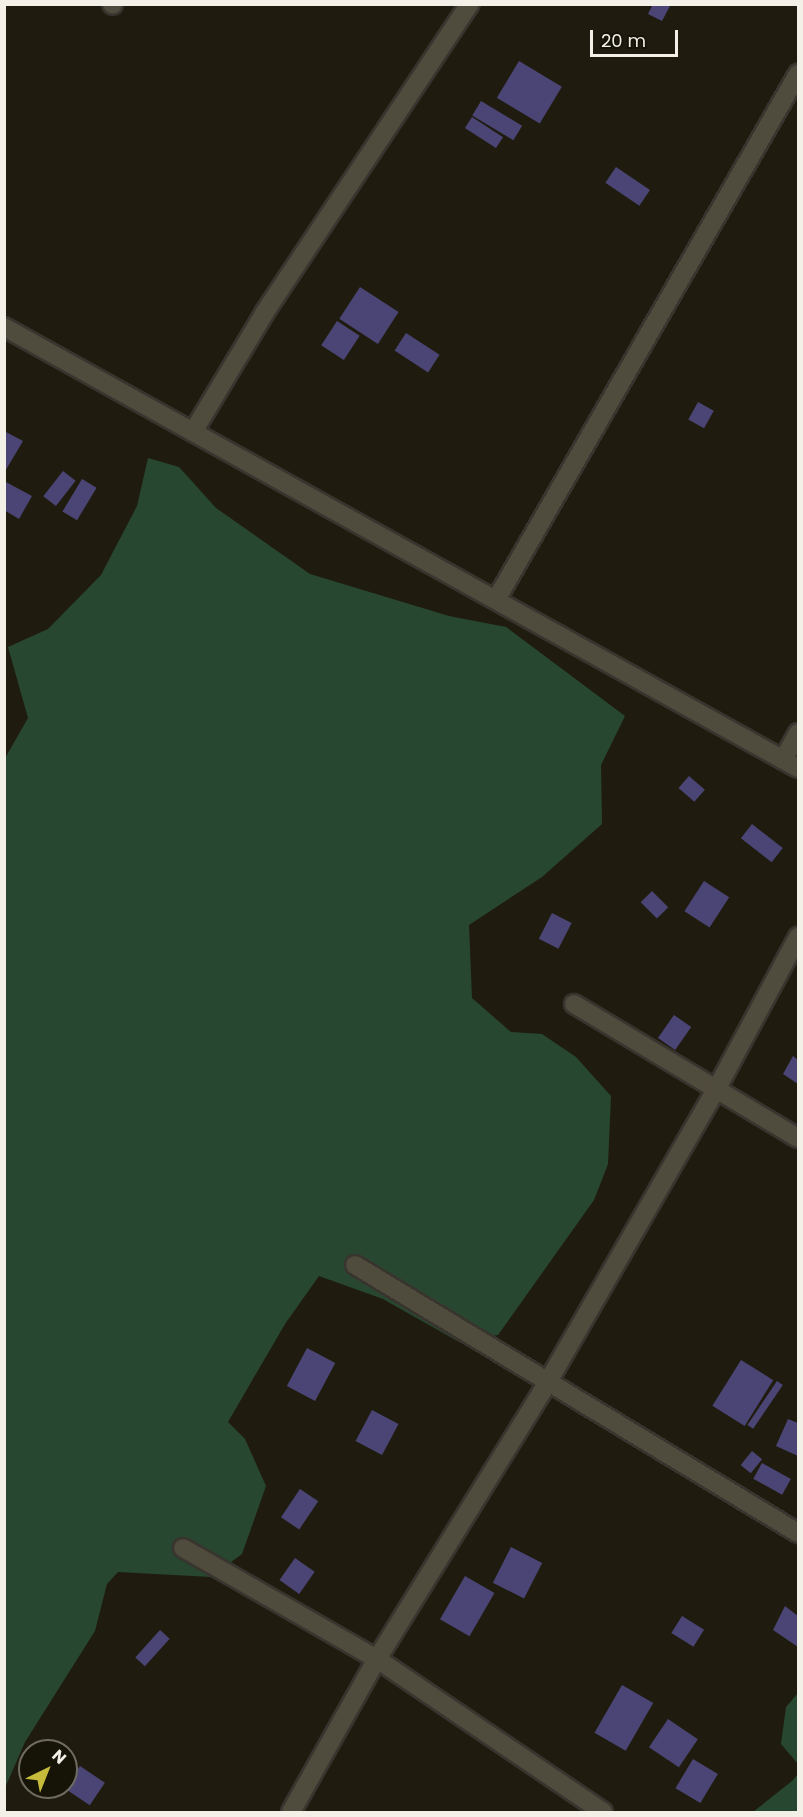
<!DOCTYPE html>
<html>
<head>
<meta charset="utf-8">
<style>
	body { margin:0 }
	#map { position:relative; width:803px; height:1817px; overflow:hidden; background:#1f1c0f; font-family:Poppins,sans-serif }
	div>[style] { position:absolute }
	.green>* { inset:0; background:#284730 }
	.building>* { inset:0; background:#4b4576; transform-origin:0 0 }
	.roads { filter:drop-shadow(2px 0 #38352f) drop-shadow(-2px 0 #38352f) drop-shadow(0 2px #38352f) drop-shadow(0 -2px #38352f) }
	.minor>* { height:18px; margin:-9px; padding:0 9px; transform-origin:9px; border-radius:9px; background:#4f4b3d }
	span { translate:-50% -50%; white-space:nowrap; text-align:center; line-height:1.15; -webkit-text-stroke:4.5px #161307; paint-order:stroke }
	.frame { position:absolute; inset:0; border:6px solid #f3f0e8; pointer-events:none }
	.north { position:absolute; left:18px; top:1739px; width:60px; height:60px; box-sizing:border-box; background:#161307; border:2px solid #6e6b61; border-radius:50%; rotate:43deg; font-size:16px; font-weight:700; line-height:24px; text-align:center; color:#f3f0e8 }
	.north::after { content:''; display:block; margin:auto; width:21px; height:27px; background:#c7bb3b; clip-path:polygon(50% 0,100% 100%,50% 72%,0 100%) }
	.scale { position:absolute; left:590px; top:30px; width:88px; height:27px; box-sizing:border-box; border:3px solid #f3f0e8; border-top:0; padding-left:8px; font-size:18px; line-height:21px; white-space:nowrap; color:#f3f0e8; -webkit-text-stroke:4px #161307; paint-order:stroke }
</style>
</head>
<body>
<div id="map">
	<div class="green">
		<div style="clip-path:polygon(148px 458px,179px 467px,216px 508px,310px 574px,449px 616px,506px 627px,625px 716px,601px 765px,602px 824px,542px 877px,469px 925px,472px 998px,511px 1032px,542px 1034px,576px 1057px,611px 1096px,608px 1164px,594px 1200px,498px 1335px,459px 1342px,383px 1299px,319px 1276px,285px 1324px,228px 1422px,245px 1439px,266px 1486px,242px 1554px,211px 1577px,118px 1572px,107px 1584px,95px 1631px,25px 1742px,5px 1788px,4px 760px,28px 718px,8px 647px,48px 629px,101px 575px,137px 506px)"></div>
		<div style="clip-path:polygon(798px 1693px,798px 1764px,781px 1744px,786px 1707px)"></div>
		<div style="clip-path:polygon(798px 1774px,798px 1812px,753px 1812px,792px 1781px)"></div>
	</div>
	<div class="building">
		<div style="clip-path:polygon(653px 4px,671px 4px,662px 21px,648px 14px)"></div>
		<div style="left:519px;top:61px;width:50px;height:43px;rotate:31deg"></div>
		<div style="left:481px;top:101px;width:48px;height:17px;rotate:31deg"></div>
		<div style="left:472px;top:117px;width:37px;height:13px;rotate:33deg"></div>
		<div style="left:616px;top:167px;width:41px;height:19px;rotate:34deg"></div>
		<div style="left:360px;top:287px;width:46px;height:38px;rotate:33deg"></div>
		<div style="left:337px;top:321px;width:27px;height:29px;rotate:33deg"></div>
		<div style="left:406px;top:333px;width:40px;height:21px;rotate:33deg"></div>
		<div style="left:698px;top:402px;width:18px;height:20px;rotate:29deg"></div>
		<div style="clip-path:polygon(6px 432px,23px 441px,4px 473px,4px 436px)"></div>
		<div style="left:63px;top:471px;width:16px;height:32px;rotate:38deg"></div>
		<div style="left:82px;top:479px;width:17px;height:38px;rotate:31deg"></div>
		<div style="clip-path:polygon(4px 481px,32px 496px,19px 519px,4px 510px)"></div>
		<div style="left:689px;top:776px;width:21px;height:16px;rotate:41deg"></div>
		<div style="left:752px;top:824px;width:39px;height:18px;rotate:38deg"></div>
		<div style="left:704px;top:881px;width:30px;height:36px;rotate:33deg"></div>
		<div style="left:652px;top:891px;width:23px;height:16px;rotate:45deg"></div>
		<div style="left:552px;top:913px;width:22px;height:29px;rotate:27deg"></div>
		<div style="left:674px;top:1015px;width:21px;height:28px;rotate:35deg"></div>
		<div style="clip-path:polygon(793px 1056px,798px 1060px,798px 1084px,783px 1074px)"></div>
		<div style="left:307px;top:1348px;width:32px;height:43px;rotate:28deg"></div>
		<div style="left:741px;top:1360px;width:38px;height:54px;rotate:32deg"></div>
		<div style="left:777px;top:1381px;width:7px;height:53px;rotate:34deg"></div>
		<div style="left:372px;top:1410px;width:30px;height:35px;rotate:28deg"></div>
		<div style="clip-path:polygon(788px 1419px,798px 1423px,798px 1456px,776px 1446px)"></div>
		<div style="left:752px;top:1451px;width:13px;height:18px;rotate:39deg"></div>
		<div style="left:762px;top:1463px;width:33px;height:18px;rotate:29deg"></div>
		<div style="left:300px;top:1489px;width:22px;height:34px;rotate:34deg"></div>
		<div style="left:511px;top:1547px;width:35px;height:40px;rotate:27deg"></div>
		<div style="left:295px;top:1558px;width:24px;height:27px;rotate:35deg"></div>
		<div style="left:465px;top:1576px;width:34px;height:50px;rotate:30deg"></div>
		<div style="clip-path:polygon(785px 1606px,798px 1616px,798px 1647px,773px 1630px)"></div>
		<div style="left:682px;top:1616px;width:26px;height:20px;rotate:32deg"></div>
		<div style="left:160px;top:1630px;width:13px;height:37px;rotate:42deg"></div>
		<div style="left:622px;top:1685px;width:36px;height:55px;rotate:30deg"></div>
		<div style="left:668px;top:1719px;width:36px;height:34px;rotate:34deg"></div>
		<div style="left:693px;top:1759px;width:29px;height:34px;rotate:31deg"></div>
		<div style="left:80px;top:1766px;width:30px;height:27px;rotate:34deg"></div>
	</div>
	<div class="roads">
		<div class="minor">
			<div style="left:112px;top:4px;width:1px;rotate:45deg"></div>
			<div style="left:4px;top:327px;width:908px;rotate:29.05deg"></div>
			<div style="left:193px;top:432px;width:140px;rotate:-59deg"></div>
			<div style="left:265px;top:312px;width:370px;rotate:-56.4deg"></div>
			<div style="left:496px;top:600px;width:607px;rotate:-60.14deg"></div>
			<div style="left:783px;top:760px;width:31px;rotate:-61deg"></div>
			<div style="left:574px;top:1004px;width:261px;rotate:30.9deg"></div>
			<div style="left:355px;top:1265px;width:518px;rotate:31.17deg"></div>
			<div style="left:183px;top:1548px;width:224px;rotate:29.8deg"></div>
			<div style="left:377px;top:1659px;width:273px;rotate:34.1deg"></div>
			<div style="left:291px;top:1812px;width:176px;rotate:-60.7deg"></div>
			<div style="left:377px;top:1659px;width:328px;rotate:-58.3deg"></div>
			<div style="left:549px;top:1380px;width:335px;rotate:-60.1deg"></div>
			<div style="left:716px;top:1090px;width:174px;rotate:-61.8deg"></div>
		</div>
	</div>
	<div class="frame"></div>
	<div class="north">N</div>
	<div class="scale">20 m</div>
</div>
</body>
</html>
